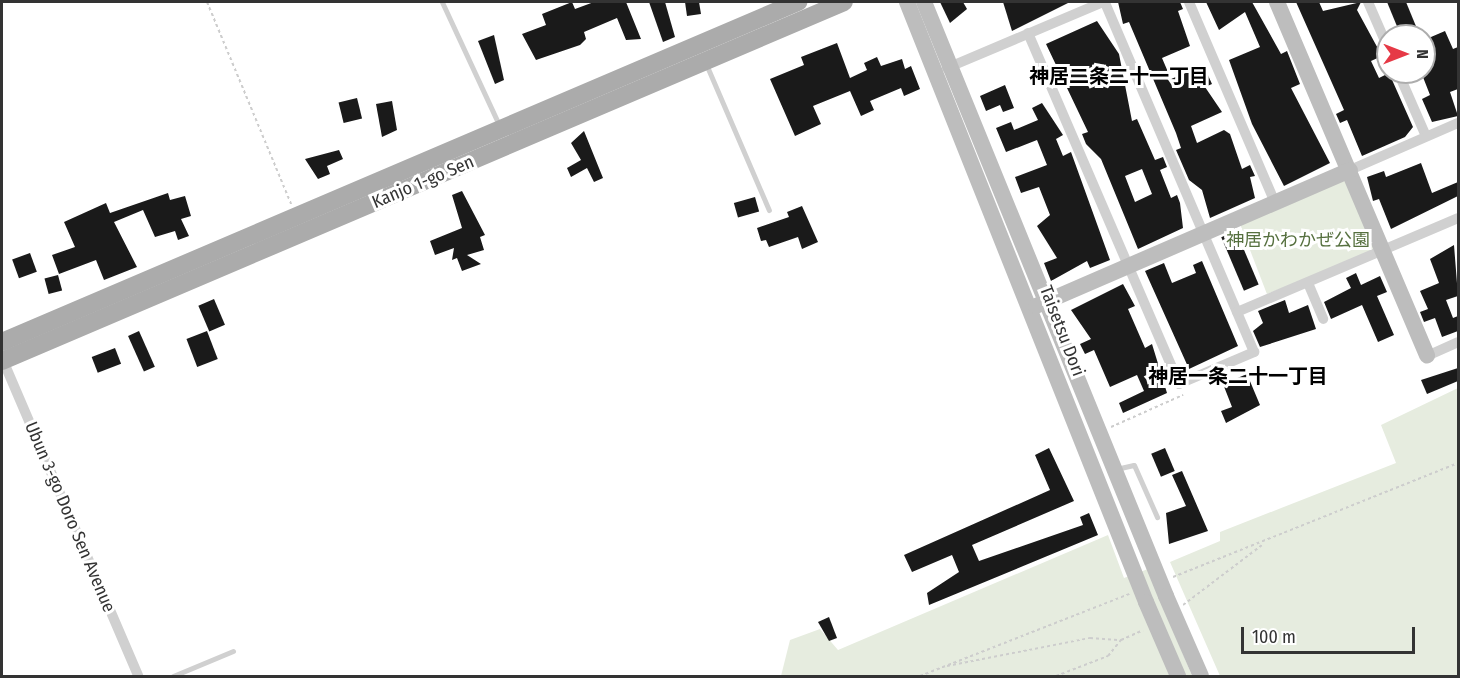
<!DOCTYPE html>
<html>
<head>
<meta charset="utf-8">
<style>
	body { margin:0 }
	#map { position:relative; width:1460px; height:678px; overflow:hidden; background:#fff; font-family:"Fira Sans Condensed","Noto Sans JP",sans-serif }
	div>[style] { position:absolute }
	.green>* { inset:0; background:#e6ecdf; transform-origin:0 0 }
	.building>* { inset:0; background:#1a1a1a; transform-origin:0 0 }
	.path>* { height:2px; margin-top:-1px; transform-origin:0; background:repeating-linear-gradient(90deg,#cdcdcd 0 3px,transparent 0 6px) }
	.lane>* { height:5px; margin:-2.5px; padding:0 2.5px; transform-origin:2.5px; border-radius:2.5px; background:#d0d0d0 }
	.street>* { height:10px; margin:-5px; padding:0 5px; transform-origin:5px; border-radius:5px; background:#d0d0d0 }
	.secondary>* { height:16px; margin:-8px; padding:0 8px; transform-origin:8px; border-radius:8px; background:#bdbdbd }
	.primary>* { height:18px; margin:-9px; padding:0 9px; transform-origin:9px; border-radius:9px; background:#ababab }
	.secondary-bridge>* { height:16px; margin:-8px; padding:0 8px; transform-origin:8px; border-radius:8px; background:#bdbdbd }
	span { translate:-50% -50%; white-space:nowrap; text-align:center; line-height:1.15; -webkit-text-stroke:6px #fff; paint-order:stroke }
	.street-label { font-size:18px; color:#333 }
	.park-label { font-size:18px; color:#56703f }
	.neighbourhood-label { font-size:20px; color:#000; font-weight:700 }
	.frame { position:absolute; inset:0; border:3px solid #333; pointer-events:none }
	.north { position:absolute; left:1376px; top:24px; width:60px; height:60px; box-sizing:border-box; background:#fff; border:2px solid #adadad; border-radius:50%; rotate:90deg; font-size:16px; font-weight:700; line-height:24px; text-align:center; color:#333 }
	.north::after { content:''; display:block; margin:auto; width:21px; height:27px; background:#e63946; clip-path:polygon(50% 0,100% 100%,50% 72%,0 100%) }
	.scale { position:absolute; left:1241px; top:627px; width:174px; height:27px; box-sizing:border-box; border:3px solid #333; border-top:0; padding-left:8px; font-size:18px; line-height:21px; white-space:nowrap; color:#333; -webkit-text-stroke:4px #fff; paint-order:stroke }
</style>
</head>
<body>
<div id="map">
	<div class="green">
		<div style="left:1350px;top:170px;width:86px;height:122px;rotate:69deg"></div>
		<div style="clip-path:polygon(1458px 388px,1458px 676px,1220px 676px,1170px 562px,1220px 541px,1220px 532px,1396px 463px,1381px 425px)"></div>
		<div style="clip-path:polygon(1108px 535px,1124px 578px,1148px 569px,1192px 676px,781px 676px,790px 640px,820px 629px,838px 650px)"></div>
	</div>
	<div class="building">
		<div style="clip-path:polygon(572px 2px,575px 9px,594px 2px,626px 2px,641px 39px,626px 40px,617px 18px,584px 32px,586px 39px,580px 45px,536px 60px,522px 34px,546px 25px,542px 14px)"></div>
		<div style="clip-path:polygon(649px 2px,665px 2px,675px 37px,663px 42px)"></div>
		<div style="clip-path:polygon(685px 2px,699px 2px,701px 14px,687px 16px)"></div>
		<div style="clip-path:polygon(940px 2px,963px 2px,967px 9px,950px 23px)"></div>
		<div style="clip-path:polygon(1003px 2px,1070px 2px,1012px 31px)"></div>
		<div style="clip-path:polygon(1118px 2px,1180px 2px,1183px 9px,1178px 11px,1190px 46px,1162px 58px,1171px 79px,1198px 68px,1200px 75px,1207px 73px,1212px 84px,1205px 87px,1222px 112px,1191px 126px,1197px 143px,1224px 130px,1230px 134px,1242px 169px,1250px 165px,1255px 176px,1250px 177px,1255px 198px,1210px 218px,1202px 190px,1189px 180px,1176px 150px,1181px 148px,1176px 133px,1129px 22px,1123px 24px)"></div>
		<div style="clip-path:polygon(1206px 2px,1252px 2px,1281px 54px,1287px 51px,1300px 84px,1291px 88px,1330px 163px,1284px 186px,1252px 124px,1229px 60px,1260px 47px,1245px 12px,1219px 30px)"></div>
		<div style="clip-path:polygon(1296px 2px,1319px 2px,1323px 11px,1361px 2px,1357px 10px,1382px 56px,1371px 61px,1379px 78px,1389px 73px,1413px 127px,1405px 137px,1362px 156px,1347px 120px,1340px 123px,1336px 114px,1344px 110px)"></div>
		<div style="clip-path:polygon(1387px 2px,1406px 2px,1420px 36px,1401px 36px)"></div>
		<div style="clip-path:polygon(evenodd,1097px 21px,1119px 54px,1132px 121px,1137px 119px,1155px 160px,1163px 157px,1167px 167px,1160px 170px,1171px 198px,1177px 195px,1180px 203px,1183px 228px,1138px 249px,1101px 159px,1086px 144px,1082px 134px,1088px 132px,1046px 44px,1097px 21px,1142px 169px,1152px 194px,1135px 202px,1125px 176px,1142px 169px)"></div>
		<div style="clip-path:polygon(1445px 31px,1453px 49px,1458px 47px,1458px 89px,1450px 92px,1458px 116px,1432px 122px,1422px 99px,1430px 95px,1421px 72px,1424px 40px)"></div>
		<div style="clip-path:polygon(494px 35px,504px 80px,495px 84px,478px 41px)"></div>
		<div style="clip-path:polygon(837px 43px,850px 78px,867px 70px,864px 63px,877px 57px,881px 66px,902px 59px,905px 69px,911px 66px,920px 89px,904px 96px,901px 88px,870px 101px,874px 110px,861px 116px,850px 91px,813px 106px,821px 124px,795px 136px,770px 79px,804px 65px,801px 57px)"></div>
		<div style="clip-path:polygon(1005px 85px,1014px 108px,1003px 112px,1000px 105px,986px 111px,980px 96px)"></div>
		<div style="left:357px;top:98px;width:21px;height:19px;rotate:76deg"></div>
		<div style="clip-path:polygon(392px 101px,397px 130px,382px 137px,376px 104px)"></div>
		<div style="clip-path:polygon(1042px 103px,1063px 135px,1056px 139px,1063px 156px,1071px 152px,1110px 260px,1090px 268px,1087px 261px,1051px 281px,1044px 263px,1057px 258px,1037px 226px,1050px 215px,1039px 187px,1021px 193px,1015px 177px,1047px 165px,1037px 140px,1006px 152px,996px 128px,1011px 122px,1014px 130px,1038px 120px,1032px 108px)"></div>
		<div style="clip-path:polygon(584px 131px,603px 178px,594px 182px,587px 168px,571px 177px,567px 168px,581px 160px,571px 143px)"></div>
		<div style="clip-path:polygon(339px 150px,343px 159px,327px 166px,330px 174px,318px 179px,305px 159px)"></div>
		<div style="clip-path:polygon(1421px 163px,1432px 193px,1458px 182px,1458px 196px,1391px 229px,1379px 199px,1373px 201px,1367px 177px,1384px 171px,1386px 177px)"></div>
		<div style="clip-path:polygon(462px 191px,485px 235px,480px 237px,484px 250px,467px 255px,481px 264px,462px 271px,457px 258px,452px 260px,454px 248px,435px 255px,430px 241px,462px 228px,452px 195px)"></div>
		<div style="clip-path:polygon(168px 193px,170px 200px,185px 196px,191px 216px,181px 219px,189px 236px,178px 240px,175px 231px,155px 237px,143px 210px,114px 222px,137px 267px,104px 280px,96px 260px,59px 274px,52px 255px,75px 247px,64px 222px,106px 203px,110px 213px)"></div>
		<div style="left:755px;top:197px;width:15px;height:22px;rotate:74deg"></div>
		<div style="clip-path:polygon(802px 206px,818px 242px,802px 249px,798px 237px,769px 247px,766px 240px,761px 241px,757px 228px,789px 217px,787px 212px)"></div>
		<div style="left:1236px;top:231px;width:58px;height:16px;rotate:67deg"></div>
		<div style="clip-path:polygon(1454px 245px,1458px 296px,1446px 300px,1453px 318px,1458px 316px,1458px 331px,1442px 337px,1435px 318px,1424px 322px,1420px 312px,1428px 309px,1420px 291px,1439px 283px,1430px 259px)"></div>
		<div style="left:30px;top:253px;width:20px;height:19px;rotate:70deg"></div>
		<div style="clip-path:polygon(1202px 261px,1238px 346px,1189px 369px,1145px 271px,1164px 263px,1172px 283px,1196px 273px,1193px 265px)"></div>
		<div style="clip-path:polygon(1356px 273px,1361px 285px,1380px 276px,1387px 292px,1377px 296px,1394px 335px,1378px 342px,1362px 305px,1331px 319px,1324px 302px,1351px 288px,1346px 278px)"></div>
		<div style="left:58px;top:275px;width:16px;height:14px;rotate:75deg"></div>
		<div style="clip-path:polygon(1123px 284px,1135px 306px,1128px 309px,1145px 348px,1152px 344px,1167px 393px,1123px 413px,1119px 403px,1144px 391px,1137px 375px,1110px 387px,1094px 350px,1085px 354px,1080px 344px,1091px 339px,1071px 310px)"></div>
		<div style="left:214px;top:299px;width:28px;height:17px;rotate:67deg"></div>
		<div style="clip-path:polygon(1285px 300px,1289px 313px,1308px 305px,1316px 329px,1260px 347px,1253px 331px,1263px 323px,1258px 311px)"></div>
		<div style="left:139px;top:331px;width:39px;height:12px;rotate:66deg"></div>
		<div style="left:207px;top:331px;width:30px;height:22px;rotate:69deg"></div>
		<div style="left:115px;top:348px;width:17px;height:25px;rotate:69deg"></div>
		<div style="clip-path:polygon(1458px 368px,1458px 381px,1427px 394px,1421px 380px)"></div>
		<div style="clip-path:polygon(1247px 374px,1260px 405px,1226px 423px,1221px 411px,1232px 407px,1223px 384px)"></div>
		<div style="clip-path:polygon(1049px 448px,1074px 501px,972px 545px,979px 561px,1083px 525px,1080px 517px,1089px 513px,1098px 535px,929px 605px,927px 593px,959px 572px,952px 555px,912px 572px,904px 555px,1050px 490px,1035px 455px)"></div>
		<div style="left:1165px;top:448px;width:25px;height:15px;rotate:67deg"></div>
		<div style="clip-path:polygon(1182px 471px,1208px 531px,1169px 544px,1166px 513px,1186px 506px,1172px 475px)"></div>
		<div style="clip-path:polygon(829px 617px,837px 638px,829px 641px,818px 622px)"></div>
	</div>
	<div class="path">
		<div style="left:207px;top:2px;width:219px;rotate:67.4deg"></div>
		<div style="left:1111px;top:427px;width:79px;rotate:-24deg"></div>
		<div style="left:1173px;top:577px;width:307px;rotate:-21.8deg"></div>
		<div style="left:1183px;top:605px;width:99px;rotate:-37.2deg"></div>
		<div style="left:947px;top:666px;width:146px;rotate:-11.1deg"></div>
		<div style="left:1090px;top:638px;width:31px;rotate:4deg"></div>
		<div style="left:1121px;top:640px;width:24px;rotate:-24deg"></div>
		<div style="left:920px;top:676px;width:225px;rotate:-21.4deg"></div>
		<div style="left:1056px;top:676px;width:56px;rotate:-21deg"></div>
		<div style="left:1108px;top:656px;width:21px;rotate:-51deg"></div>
	</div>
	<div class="lane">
		<div style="left:442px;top:2px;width:136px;rotate:65.1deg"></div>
		<div style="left:706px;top:64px;width:159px;rotate:66.7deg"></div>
		<div style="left:1116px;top:469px;width:18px;rotate:-13deg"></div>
		<div style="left:1134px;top:465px;width:57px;rotate:66.1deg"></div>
		<div style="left:173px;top:676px;width:65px;rotate:-22.6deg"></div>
	</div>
	<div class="street">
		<div style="left:1189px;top:2px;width:219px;rotate:66.8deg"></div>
		<div style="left:1368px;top:2px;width:50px;rotate:66.5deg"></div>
		<div style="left:1028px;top:33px;width:382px;rotate:66.7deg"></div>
		<div style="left:1179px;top:384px;width:82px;rotate:-23.1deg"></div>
		<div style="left:1254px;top:352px;width:380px;rotate:-113.1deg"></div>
		<div style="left:947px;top:68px;width:169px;rotate:-22.9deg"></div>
		<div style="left:1398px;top:72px;width:70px;rotate:66.4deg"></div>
		<div style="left:1350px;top:170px;width:118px;rotate:-23.5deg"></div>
		<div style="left:1308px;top:283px;width:39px;rotate:67deg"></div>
		<div style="left:1237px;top:312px;width:240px;rotate:-23deg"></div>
		<div style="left:1427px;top:356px;width:34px;rotate:-24deg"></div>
		<div style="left:2px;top:358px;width:346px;rotate:66.8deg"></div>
	</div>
	<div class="secondary">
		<div style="left:907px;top:2px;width:646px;rotate:68.28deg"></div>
		<div style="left:924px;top:2px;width:641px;rotate:67.83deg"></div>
		<div style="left:1277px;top:2px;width:384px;rotate:67deg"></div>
		<div style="left:1036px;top:306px;width:342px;rotate:-23.4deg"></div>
	</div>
	<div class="primary">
		<div style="left:2px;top:342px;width:866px;rotate:-23.13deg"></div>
		<div style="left:2px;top:361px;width:915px;rotate:-23.09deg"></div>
	</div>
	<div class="secondary-bridge">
		<div style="left:1166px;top:596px;width:87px;rotate:66.4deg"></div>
		<div style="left:1146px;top:602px;width:81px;rotate:66.6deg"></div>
	</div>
	<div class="street-label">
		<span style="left:423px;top:182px;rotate:-23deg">Kanjo 1-go Sen</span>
		<span style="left:1062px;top:331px;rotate:69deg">Taisetsu Dori</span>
		<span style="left:70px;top:517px;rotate:67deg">Ubun 3-go Doro Sen Avenue</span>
	</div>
	<div class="park-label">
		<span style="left:1298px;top:240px">神居かわかぜ公園</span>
	</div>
	<div class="neighbourhood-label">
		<span style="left:1119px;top:76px">神居二条二十一丁目</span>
		<span style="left:1238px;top:376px">神居一条二十一丁目</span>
	</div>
	<div class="frame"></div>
	<div class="north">N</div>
	<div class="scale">100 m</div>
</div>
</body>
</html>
